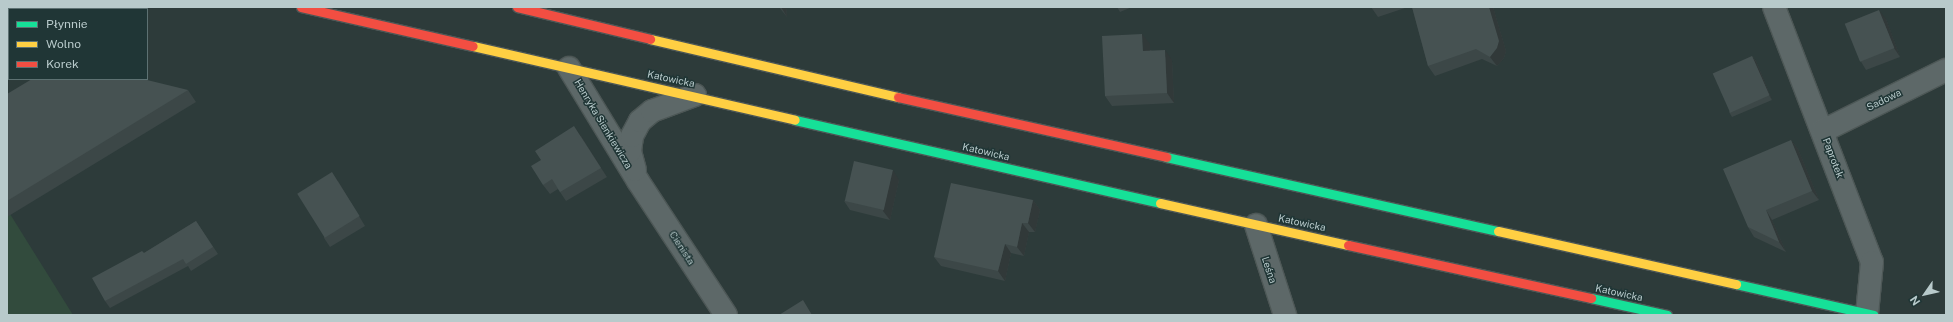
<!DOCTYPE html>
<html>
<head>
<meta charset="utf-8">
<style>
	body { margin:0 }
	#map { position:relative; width:1953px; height:322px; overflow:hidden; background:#2d3b3a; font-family:"Public Sans",sans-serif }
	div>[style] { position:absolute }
	.green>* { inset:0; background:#324b3d }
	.roads { filter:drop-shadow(1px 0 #4d5756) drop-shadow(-1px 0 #4d5756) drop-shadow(0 1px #4d5756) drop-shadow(0 -1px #4d5756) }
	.street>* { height:22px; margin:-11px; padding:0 11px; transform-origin:11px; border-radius:11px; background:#5d6868 }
	.fast>* { height:9px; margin:-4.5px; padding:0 4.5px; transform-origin:4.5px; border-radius:4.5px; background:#16e098 }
	.slow>* { height:9px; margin:-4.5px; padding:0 4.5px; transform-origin:4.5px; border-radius:4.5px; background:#ffcf43 }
	.jam>* { height:9px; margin:-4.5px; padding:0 4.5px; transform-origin:4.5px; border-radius:4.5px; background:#f24e42 }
	.wall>* { inset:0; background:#3c4747 }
	.shaded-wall>* { inset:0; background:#313939 }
	.building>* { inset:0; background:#465252; transform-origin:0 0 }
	span { translate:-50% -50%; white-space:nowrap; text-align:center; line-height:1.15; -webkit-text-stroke:3px #203636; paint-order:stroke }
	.street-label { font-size:10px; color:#b8cacb }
	.frame { position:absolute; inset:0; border:8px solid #b8cacb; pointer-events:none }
	.legend { position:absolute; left:8px; top:8px; width:140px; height:72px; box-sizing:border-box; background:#203636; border:1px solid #5d7172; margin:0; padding:5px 7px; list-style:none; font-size:12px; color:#b8cacb }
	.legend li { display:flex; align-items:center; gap:8px; height:20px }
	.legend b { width:20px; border:1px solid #5d7172 }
	.north { position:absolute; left:1905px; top:274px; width:40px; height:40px; -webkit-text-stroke:3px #203636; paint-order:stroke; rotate:236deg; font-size:11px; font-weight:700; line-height:16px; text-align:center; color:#b8cacb }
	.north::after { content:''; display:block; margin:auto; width:14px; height:18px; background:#b8cacb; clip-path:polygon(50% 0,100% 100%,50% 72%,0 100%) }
</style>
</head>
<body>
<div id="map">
	<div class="green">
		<div style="clip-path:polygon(10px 214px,73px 315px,7px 315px,7px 217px)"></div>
	</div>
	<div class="roads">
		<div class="street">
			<div style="left:1774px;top:7px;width:273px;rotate:69deg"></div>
			<div style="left:1872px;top:262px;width:52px;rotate:95.5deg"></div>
			<div style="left:569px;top:68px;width:132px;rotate:58.6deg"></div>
			<div style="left:638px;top:181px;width:160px;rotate:56.7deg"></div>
			<div style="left:1823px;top:131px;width:137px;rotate:-26.4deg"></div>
			<div style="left:635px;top:170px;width:20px;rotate:-105deg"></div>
			<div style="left:630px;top:151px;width:15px;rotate:-82deg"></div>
			<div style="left:632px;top:136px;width:17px;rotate:-62deg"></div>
			<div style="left:640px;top:121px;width:16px;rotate:-40deg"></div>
			<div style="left:652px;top:111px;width:46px;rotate:-20.4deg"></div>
			<div style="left:1256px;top:225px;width:95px;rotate:72.1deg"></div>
		</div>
		<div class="fast">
			<div style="left:795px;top:120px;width:374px;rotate:12.8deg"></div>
			<div style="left:1166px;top:157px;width:340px;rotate:12.6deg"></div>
			<div style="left:1736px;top:284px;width:141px;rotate:12.7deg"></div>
			<div style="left:1591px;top:298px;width:78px;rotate:12.6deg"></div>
		</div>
		<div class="slow">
			<div style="left:650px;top:39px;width:255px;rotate:13.2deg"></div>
			<div style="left:473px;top:46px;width:330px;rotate:12.9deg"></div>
			<div style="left:1160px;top:203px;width:193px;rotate:12.6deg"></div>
			<div style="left:1498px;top:231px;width:244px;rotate:12.6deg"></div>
		</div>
		<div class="jam">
			<div style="left:301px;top:7px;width:176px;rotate:12.8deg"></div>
			<div style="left:517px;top:7px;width:137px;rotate:13.5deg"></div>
			<div style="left:898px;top:97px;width:275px;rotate:12.6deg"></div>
			<div style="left:1348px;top:245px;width:249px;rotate:12.3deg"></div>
		</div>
	</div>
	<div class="wall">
		<div style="clip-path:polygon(779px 7px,786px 7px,787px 17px)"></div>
		<div style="clip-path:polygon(1117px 7px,1132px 7px,1120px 12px)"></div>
		<div style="clip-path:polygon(1371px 7px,1408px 7px,1378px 17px)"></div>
		<div style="clip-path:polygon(1412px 7px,1493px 7px,1506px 51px,1504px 58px,1497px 66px,1482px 59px,1435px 76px,1428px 66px)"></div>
		<div style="clip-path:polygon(1886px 19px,1900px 57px,1866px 70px,1860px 60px)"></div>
		<div style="clip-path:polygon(1150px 44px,1150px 50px,1172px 60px,1174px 103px,1112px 106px,1105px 96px)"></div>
		<div style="clip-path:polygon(1752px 56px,1756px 61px,1772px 100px,1732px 117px,1729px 112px)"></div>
		<div style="clip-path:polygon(188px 90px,196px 102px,7px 217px,7px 94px)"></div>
		<div style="clip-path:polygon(581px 136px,607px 177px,566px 201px,558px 189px,550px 194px,543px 185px)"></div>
		<div style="clip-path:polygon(1791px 140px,1798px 149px,1819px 200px,1772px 220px,1786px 252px,1754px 237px,1748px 227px)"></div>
		<div style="clip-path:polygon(899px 180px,890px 220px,850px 210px,844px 201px)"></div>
		<div style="clip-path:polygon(338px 181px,365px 226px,330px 247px,324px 238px)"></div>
		<div style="clip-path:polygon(1033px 200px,1040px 210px,1035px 232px,1029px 232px,1024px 256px,1011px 253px,1005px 281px,941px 266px,934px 257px)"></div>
		<div style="clip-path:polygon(196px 221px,218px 254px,191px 271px,188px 266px,110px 308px,105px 301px,144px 253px)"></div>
	</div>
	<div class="shaded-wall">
		<div style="clip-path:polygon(781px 7px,786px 7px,787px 17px)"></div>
		<div style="clip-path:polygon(1489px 7px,1493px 7px,1506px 51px,1504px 58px,1497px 66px,1490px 57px)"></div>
		<div style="clip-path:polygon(1879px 10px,1886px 19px,1900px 57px,1894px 48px)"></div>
		<div style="clip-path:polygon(1142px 34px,1150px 44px,1150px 61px,1143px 51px)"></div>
		<div style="clip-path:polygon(1165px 50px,1172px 60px,1174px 103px,1167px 93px)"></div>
		<div style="clip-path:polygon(1752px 56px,1756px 61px,1772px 100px,1769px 95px)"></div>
		<div style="clip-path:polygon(574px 126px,581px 136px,607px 177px,601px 168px)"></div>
		<div style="clip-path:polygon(1791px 140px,1798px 149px,1819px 200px,1812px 191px)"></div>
		<div style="clip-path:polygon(893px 170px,899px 180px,890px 220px,883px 211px)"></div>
		<div style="clip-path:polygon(332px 172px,338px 181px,365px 226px,359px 216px)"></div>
		<div style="clip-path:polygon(1033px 200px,1040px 210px,1035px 232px,1028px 223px)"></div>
		<div style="clip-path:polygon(1766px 210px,1772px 220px,1786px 252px,1779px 242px)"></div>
		<div style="clip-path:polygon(1022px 223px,1029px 232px,1024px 256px,1017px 247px)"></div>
		<div style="clip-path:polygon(1005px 244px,1011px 253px,1005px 281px,998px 271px)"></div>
	</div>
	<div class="building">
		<div style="clip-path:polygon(1412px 7px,1489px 7px,1499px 41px,1497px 48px,1490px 57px,1476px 49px,1428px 66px)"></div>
		<div style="left:1879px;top:10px;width:41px;height:37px;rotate:68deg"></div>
		<div style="clip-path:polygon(1142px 34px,1143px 51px,1165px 50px,1167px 93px,1105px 96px,1102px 36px)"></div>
		<div style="left:1752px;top:56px;width:43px;height:43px;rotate:66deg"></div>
		<div style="clip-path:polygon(32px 79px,143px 79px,188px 90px,7px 201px,7px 94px)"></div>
		<div style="clip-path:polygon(574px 126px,601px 168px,560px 192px,552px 179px,543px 185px,531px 166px,541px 160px,535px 151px)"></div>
		<div style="clip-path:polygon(1791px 140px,1812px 191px,1766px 210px,1779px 242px,1748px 227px,1723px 169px)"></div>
		<div style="left:854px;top:161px;width:40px;height:41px;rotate:13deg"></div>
		<div style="left:332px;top:172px;width:52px;height:41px;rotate:58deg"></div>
		<div style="clip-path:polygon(951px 183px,1033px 200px,1028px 223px,1022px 223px,1017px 247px,1005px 244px,998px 271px,934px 257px)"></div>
		<div style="clip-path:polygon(196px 221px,213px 247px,186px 264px,183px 259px,105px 301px,92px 278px,142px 251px,144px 253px)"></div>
		<div style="clip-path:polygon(803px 300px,812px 315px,779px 315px)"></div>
	</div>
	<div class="street-label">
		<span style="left:671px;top:79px;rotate:12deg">Katowicka</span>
		<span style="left:1884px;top:100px;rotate:-26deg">Sadowa</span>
		<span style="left:603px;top:124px;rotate:59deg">Henryka Sienkiewicza</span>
		<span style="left:986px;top:152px;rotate:13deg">Katowicka</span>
		<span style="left:1833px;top:158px;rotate:69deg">Paprotek</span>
		<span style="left:1302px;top:223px;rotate:12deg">Katowicka</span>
		<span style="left:682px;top:248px;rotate:57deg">Cienista</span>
		<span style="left:1269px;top:270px;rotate:72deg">Leśna</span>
		<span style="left:1619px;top:293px;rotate:12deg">Katowicka</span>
	</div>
	<div class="frame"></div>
	<ul class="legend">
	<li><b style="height:5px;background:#16e098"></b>Płynnie</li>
	<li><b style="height:5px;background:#ffcf43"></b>Wolno</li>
	<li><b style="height:5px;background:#f24e42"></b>Korek</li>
	</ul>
	<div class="north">N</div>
</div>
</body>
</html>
